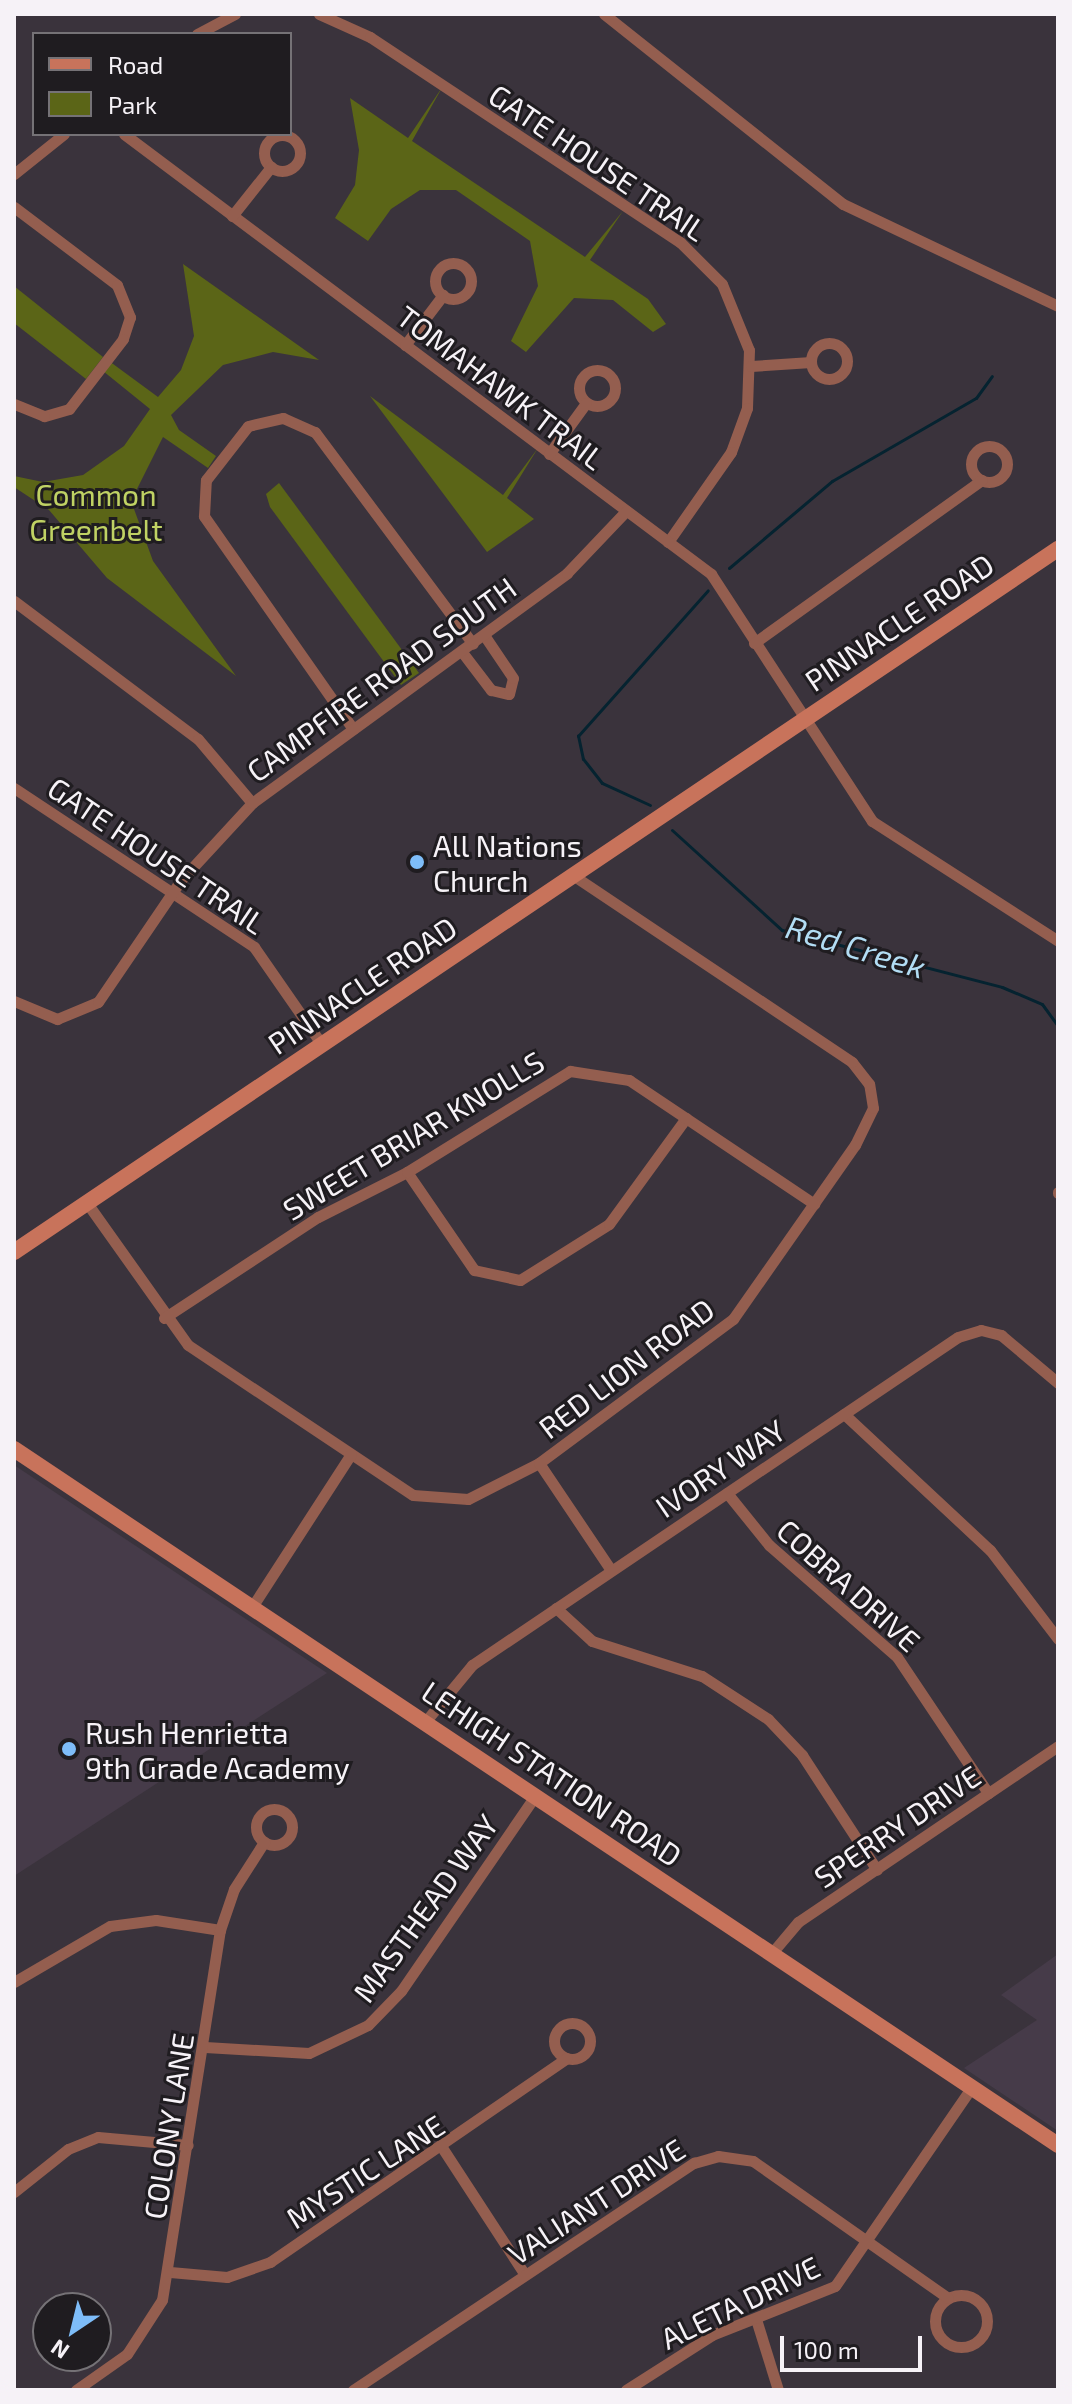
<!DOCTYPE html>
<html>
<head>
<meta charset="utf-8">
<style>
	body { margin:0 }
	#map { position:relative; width:1072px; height:2404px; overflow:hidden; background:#3a333c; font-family:"Exo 2",sans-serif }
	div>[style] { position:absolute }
	.built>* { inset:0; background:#463b49 }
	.green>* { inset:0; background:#5b6517 }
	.stream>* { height:3px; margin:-1.5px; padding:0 1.5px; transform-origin:1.5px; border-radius:1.5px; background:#052330 }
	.street>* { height:11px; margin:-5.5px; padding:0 5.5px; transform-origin:5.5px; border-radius:5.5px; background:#945e4f }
	.street>.ring { margin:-5.5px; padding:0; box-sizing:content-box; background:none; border:11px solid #945e4f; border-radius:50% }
	.secondary>* { height:16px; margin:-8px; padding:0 8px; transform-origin:8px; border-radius:8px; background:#c8735b }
	.dots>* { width:22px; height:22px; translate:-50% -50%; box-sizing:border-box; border:4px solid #1f1c20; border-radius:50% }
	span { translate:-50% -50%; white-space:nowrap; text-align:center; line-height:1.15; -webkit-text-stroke:6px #1f1c20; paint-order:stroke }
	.street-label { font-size:30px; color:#f6f2f7 }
	.park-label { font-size:30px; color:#c0d264 }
	.poi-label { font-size:30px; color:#f6f2f7 }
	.left { translate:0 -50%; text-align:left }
	.water-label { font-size:32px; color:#b2ddf4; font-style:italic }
	.frame { position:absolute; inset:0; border:16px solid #f6f2f7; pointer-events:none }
	.legend { position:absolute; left:32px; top:32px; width:260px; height:104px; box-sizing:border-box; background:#1f1c20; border:2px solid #757276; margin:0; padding:10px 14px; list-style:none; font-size:24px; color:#f6f2f7 }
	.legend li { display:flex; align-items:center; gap:16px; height:40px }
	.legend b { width:40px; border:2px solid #757276 }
	.north { position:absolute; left:32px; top:2292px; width:80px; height:80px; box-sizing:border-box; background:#1f1c20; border:2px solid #757276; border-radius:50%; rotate:215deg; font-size:22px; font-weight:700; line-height:32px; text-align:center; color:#f6f2f7 }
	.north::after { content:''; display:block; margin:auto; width:28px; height:36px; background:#7ebdf9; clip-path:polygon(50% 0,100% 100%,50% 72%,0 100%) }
	.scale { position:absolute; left:780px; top:2336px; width:142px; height:36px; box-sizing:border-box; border:4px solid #f6f2f7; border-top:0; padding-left:10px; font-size:24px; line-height:28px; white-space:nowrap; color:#f6f2f7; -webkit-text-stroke:6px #1f1c20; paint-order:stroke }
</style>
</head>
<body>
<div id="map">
	<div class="built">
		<div style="clip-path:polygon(14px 1465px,327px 1673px,14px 1876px)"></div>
		<div style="clip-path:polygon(1058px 1954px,1058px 2131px,964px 2068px,1037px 2020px,1001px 1995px)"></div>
	</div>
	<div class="green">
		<div style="clip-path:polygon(443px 86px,412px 141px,585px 257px,623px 211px,590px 260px,648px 299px,666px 324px,653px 332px,613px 300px,574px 298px,526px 352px,511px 341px,538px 286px,530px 241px,456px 190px,420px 190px,391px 209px,368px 241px,335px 218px,355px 185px,359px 150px,350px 98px,408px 138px)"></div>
		<div style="clip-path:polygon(183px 264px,319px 360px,273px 352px,223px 365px,171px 415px,179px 430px,216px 456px,208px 468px,163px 437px,137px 489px,134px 509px,153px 561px,236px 676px,107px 578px,49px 510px,14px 487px,14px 476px,43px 482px,83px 475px,124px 446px,150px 409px,103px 371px,109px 361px,158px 397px,181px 370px,194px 336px)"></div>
		<div style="clip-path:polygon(14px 286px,103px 357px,86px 379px,14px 323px)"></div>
		<div style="clip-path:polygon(370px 396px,503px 495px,538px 448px,507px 498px,534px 519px,487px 552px)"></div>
		<div style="clip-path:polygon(279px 483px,419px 673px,401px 685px,270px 507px,266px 494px)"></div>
	</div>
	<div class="stream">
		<div style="left:729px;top:568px;width:135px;rotate:-40.2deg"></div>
		<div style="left:832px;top:481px;width:166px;rotate:-30deg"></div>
		<div style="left:976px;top:398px;width:27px;rotate:-54deg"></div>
		<div style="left:650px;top:805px;width:53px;rotate:-155.4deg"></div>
		<div style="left:602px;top:783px;width:31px;rotate:-128deg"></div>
		<div style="left:583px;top:759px;width:24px;rotate:-102deg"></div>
		<div style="left:578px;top:736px;width:195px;rotate:-48.3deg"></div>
		<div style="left:672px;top:830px;width:149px;rotate:42.3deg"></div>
		<div style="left:782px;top:930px;width:227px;rotate:14.5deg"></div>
		<div style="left:1002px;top:987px;width:43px;rotate:23deg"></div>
		<div style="left:1042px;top:1004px;width:27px;rotate:54deg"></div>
	</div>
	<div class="street">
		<div style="left:319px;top:14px;width:56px;rotate:24.3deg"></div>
		<div style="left:370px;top:37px;width:372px;rotate:33.5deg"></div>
		<div style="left:680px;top:242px;width:59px;rotate:45deg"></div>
		<div style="left:722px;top:284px;width:71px;rotate:67.8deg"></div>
		<div style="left:749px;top:350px;width:58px;rotate:92deg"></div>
		<div style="left:747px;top:408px;width:47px;rotate:110deg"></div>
		<div style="left:731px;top:452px;width:110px;rotate:125deg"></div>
		<div style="left:604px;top:14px;width:305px;rotate:38.5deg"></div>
		<div style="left:843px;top:204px;width:238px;rotate:25.4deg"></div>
		<div style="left:197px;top:34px;width:43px;rotate:-27.8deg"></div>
		<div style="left:124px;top:134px;width:734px;rotate:36.85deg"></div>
		<div style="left:711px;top:574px;width:295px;rotate:56.9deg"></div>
		<div style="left:872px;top:821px;width:221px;rotate:32.8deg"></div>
		<div class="ring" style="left:264px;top:135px;width:25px;height:25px"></div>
		<div style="left:14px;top:174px;width:64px;rotate:-38.7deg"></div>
		<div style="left:14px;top:207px;width:129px;rotate:37.1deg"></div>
		<div style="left:117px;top:285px;width:35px;rotate:68deg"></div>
		<div style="left:130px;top:317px;width:23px;rotate:108deg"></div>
		<div style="left:123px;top:339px;width:88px;rotate:127.6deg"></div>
		<div style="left:69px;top:409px;width:26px;rotate:164deg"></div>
		<div style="left:44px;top:416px;width:32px;rotate:-158deg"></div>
		<div style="left:232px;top:216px;width:63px;rotate:-51.5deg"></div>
		<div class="ring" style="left:435px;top:263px;width:25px;height:25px"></div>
		<div class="ring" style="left:811px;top:343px;width:25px;height:25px"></div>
		<div style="left:405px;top:345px;width:63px;rotate:-52.8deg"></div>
		<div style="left:751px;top:366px;width:60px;rotate:-3.8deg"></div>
		<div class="ring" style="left:579px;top:370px;width:25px;height:25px"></div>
		<div class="ring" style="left:971px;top:446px;width:25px;height:25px"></div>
		<div style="left:549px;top:454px;width:63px;rotate:-54deg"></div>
		<div style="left:14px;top:601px;width:230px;rotate:36.9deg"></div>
		<div style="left:198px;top:739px;width:84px;rotate:49.8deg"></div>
		<div style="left:754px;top:643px;width:280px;rotate:-35.6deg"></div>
		<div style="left:462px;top:652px;width:48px;rotate:52.7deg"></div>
		<div style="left:491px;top:690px;width:18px;rotate:13deg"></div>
		<div style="left:509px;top:694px;width:16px;rotate:-76deg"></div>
		<div style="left:513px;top:678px;width:52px;rotate:-124deg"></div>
		<div style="left:353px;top:729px;width:260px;rotate:-125deg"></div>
		<div style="left:204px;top:516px;width:36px;rotate:-87deg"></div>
		<div style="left:206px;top:480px;width:68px;rotate:-52.1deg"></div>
		<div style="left:248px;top:426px;width:36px;rotate:-13deg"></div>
		<div style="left:283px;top:418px;width:35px;rotate:24deg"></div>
		<div style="left:315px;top:432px;width:264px;rotate:53.3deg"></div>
		<div style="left:14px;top:788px;width:288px;rotate:33.5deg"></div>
		<div style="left:254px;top:947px;width:119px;rotate:55.2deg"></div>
		<div style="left:14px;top:1001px;width:47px;rotate:22.7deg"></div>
		<div style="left:57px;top:1019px;width:44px;rotate:-22.5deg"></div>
		<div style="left:98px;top:1002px;width:148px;rotate:-55.8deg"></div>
		<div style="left:181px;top:880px;width:105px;rotate:-47.3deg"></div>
		<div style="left:252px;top:803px;width:390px;rotate:-36.1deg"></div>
		<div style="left:567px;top:573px;width:86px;rotate:-46.4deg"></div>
		<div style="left:407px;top:1172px;width:119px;rotate:55.6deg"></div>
		<div style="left:474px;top:1270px;width:47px;rotate:12.3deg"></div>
		<div style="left:520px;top:1280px;width:105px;rotate:-32.2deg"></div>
		<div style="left:609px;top:1224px;width:131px;rotate:-54deg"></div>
		<div style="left:1058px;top:1192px;width:1px;rotate:90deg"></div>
		<div style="left:87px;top:1203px;width:174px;rotate:54.6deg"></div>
		<div style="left:188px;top:1345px;width:270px;rotate:33.7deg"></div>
		<div style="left:413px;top:1495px;width:55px;rotate:4.2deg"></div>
		<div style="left:468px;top:1499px;width:80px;rotate:-26.9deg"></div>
		<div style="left:539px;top:1463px;width:242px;rotate:-36.6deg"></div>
		<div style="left:733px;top:1319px;width:213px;rotate:-55deg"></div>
		<div style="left:855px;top:1145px;width:41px;rotate:-64.1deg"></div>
		<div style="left:873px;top:1108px;width:24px;rotate:-99deg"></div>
		<div style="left:869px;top:1084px;width:28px;rotate:-128deg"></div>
		<div style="left:852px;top:1062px;width:334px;rotate:-146.2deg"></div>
		<div style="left:164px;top:1318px;width:184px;rotate:-33.3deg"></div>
		<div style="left:318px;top:1217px;width:100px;rotate:-26.8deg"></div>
		<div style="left:407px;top:1172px;width:192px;rotate:-31.8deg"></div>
		<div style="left:570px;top:1071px;width:60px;rotate:8.7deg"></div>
		<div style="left:629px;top:1080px;width:223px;rotate:33.8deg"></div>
		<div style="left:844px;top:1414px;width:200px;rotate:43deg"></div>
		<div style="left:990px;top:1550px;width:112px;rotate:52.6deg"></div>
		<div style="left:539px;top:1463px;width:129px;rotate:56.1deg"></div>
		<div style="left:727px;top:1493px;width:67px;rotate:51.1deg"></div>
		<div style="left:769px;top:1545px;width:170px;rotate:41.2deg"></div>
		<div style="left:897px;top:1657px;width:164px;rotate:56.2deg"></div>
		<div style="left:252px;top:1607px;width:182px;rotate:-57.1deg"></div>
		<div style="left:556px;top:1608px;width:49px;rotate:42.5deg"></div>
		<div style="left:592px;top:1641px;width:115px;rotate:17.7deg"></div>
		<div style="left:702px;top:1676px;width:79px;rotate:33.1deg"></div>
		<div style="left:768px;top:1719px;width:50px;rotate:46.6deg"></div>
		<div style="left:802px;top:1755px;width:137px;rotate:56.9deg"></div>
		<div style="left:425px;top:1722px;width:74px;rotate:-50.5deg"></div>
		<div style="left:472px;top:1665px;width:586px;rotate:-34.02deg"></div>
		<div style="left:958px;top:1337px;width:24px;rotate:-17deg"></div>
		<div style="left:981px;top:1330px;width:21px;rotate:14deg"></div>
		<div style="left:1001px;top:1335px;width:75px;rotate:40.1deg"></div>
		<div class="ring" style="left:256px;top:1809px;width:25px;height:25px"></div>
		<div style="left:771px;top:1954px;width:42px;rotate:-49.8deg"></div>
		<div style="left:798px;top:1922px;width:314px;rotate:-34.1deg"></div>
		<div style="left:14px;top:1982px;width:111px;rotate:-30.3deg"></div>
		<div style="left:110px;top:1926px;width:46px;rotate:-7.4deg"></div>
		<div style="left:156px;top:1920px;width:65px;rotate:8.9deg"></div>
		<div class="ring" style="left:554px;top:2023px;width:25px;height:25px"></div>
		<div style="left:205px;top:2047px;width:104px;rotate:3.3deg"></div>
		<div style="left:309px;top:2053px;width:65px;rotate:-25.4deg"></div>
		<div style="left:368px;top:2025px;width:47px;rotate:-45.9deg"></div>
		<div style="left:401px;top:1991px;width:237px;rotate:-55.5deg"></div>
		<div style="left:443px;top:2149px;width:150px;rotate:56.9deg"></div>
		<div style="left:14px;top:2192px;width:69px;rotate:-38.5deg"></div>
		<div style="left:68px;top:2149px;width:32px;rotate:-22deg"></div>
		<div style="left:98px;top:2137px;width:90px;rotate:5.1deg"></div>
		<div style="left:170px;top:2272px;width:57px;rotate:5deg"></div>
		<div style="left:227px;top:2277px;width:46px;rotate:-19.2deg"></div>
		<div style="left:270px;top:2262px;width:360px;rotate:-34.5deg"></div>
		<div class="ring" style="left:935px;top:2295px;width:41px;height:41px"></div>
		<div style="left:756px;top:2319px;width:74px;rotate:72.8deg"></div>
		<div style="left:76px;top:2390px;width:62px;rotate:-35.2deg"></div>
		<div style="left:127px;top:2354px;width:64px;rotate:-57.1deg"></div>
		<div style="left:162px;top:2300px;width:375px;rotate:-81.1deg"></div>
		<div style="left:220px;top:1930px;width:43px;rotate:-71.1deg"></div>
		<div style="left:234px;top:1889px;width:56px;rotate:-57.4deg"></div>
		<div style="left:353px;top:2390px;width:410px;rotate:-33.7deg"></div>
		<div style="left:694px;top:2163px;width:25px;rotate:-16deg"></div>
		<div style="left:718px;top:2156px;width:35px;rotate:8deg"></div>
		<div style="left:753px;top:2161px;width:238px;rotate:35.1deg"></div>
		<div style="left:626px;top:2390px;width:102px;rotate:-32.6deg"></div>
		<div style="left:712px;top:2335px;width:132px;rotate:-21.7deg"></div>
		<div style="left:835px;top:2286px;width:242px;rotate:-55.5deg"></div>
	</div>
	<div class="secondary">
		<div style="left:14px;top:1252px;width:1259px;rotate:-33.96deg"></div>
		<div style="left:14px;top:1449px;width:1255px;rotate:33.69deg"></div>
	</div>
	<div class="dots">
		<div style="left:417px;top:862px;background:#7ebdf9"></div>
		<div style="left:69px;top:1749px;background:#7ebdf9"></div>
	</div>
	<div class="street-label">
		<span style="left:598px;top:162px;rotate:34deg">GATE HOUSE TRAIL</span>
		<span style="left:501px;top:387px;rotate:37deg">TOMAHAWK TRAIL</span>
		<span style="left:899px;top:622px;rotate:-34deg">PINNACLE ROAD</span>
		<span style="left:381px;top:679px;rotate:-36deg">CAMPFIRE ROAD SOUTH</span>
		<span style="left:157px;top:855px;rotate:34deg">GATE HOUSE TRAIL</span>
		<span style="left:362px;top:985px;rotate:-34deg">PINNACLE ROAD</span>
		<span style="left:413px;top:1135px;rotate:-31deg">SWEET BRIAR KNOLLS</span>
		<span style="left:626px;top:1368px;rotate:-37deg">RED LION ROAD</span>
		<span style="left:720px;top:1468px;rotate:-34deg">IVORY WAY</span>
		<span style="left:849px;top:1585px;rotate:42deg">COBRA DRIVE</span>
		<span style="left:552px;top:1773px;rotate:34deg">LEHIGH STATION ROAD</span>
		<span style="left:897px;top:1826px;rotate:-34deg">SPERRY DRIVE</span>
		<span style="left:425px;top:1908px;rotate:-54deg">MASTHEAD WAY</span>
		<span style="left:168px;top:2126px;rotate:-81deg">COLONY LANE</span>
		<span style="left:365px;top:2171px;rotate:-33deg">MYSTIC LANE</span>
		<span style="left:596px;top:2201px;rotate:-33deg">VALIANT DRIVE</span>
		<span style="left:740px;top:2302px;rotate:-26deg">ALETA DRIVE</span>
	</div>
	<div class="park-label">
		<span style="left:96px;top:511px">Common<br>Greenbelt</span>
	</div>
	<div class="poi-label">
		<span class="left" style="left:433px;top:862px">All Nations<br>Church</span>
		<span class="left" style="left:85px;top:1749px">Rush Henrietta<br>9th Grade Academy</span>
	</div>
	<div class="water-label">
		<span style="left:856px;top:946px;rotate:17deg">Red Creek</span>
	</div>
	<div class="frame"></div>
	<ul class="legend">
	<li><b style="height:10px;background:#c8735b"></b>Road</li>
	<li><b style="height:22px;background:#5b6517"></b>Park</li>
	</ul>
	<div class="north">N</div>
	<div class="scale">100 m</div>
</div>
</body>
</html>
